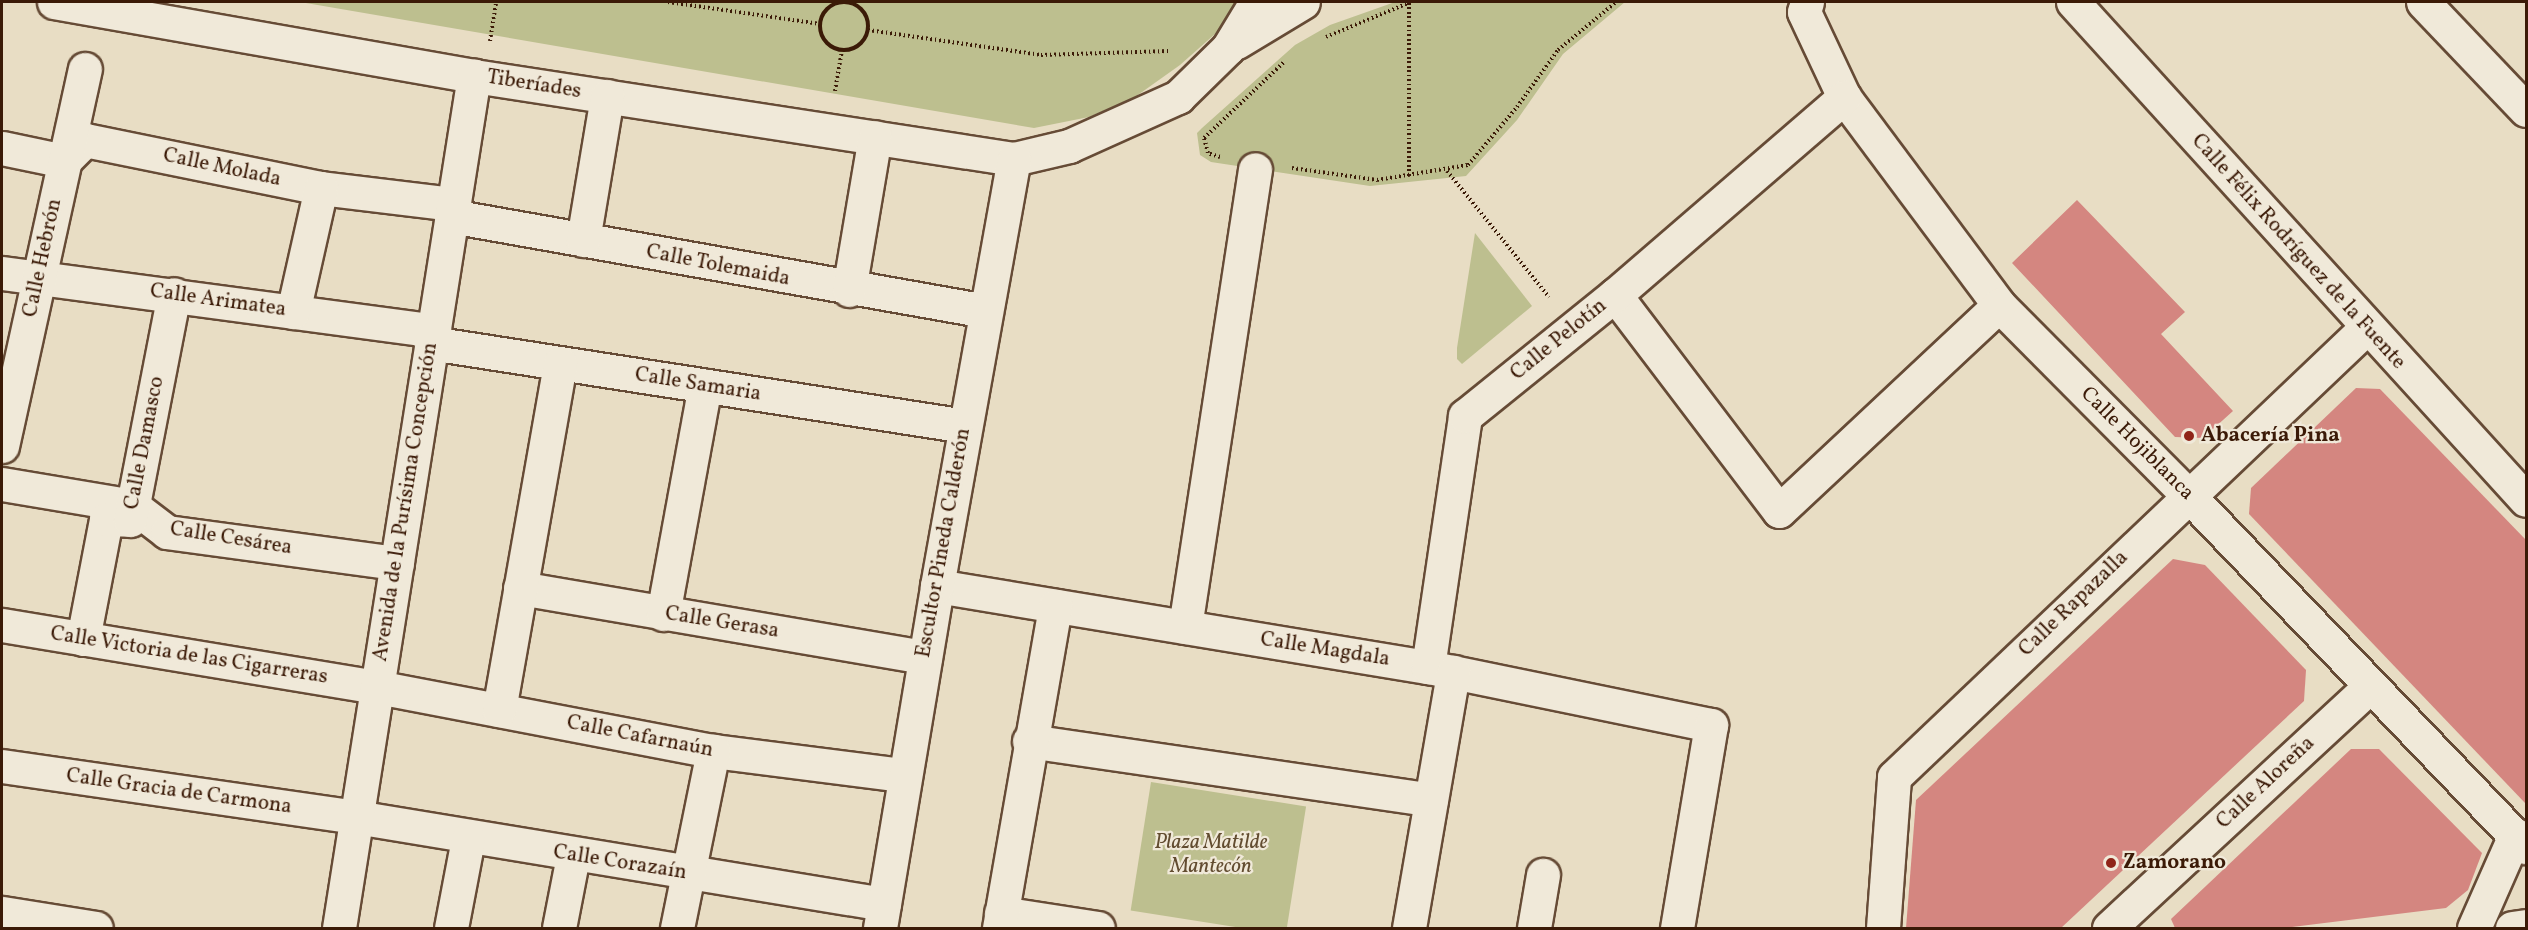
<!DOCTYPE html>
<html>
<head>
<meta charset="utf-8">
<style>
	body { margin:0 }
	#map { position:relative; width:2528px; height:930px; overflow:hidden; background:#e8ddc4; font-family:Vollkorn,serif }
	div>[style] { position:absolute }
	.green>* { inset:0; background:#bdbf8f; transform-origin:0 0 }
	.building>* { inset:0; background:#d48680 }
	.path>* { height:4px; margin-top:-2px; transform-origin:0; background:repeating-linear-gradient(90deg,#3b1a07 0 1.5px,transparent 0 4.5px) }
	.path>.ring { margin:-2px; padding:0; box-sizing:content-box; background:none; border:4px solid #3b1a07; border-radius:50% }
	.roads { filter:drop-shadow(2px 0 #664b36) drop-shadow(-2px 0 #664b36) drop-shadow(0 2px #664b36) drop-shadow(0 -2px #664b36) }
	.pedestrian>* { height:33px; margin:-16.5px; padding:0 16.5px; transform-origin:16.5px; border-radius:16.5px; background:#f0e9d9 }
	.minor>* { height:33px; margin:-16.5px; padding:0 16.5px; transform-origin:16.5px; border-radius:16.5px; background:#f0e9d9 }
	.dots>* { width:16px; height:16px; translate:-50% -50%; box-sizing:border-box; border:3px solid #f0e9d9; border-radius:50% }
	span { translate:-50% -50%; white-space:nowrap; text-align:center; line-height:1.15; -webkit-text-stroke:4.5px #f0e9d9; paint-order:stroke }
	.street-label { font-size:21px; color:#3b1a07 }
	.poi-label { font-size:21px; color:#3b1a07; font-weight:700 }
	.left { translate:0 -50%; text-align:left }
	.park-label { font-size:21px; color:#624c30; font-style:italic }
	.frame { position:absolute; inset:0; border:3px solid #3b1a07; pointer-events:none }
</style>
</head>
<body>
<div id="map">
	<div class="green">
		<div style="clip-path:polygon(300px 2px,1239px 2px,1224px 26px,1180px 65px,1135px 97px,1089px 117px,1034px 128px)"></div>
		<div style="clip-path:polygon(1395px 2px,1625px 2px,1563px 54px,1517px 120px,1466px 176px,1370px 186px,1211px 162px,1200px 155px,1197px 133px,1202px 128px,1295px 45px,1330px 25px)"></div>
		<div style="clip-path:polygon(1475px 233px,1532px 306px,1462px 364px,1457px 359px,1457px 348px)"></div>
		<div style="left:1151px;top:782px;width:157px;height:130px;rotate:9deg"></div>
	</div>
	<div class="building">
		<div style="clip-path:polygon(2077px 200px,2185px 312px,2161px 334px,2233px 411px,2203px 438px,2175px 437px,2012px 263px)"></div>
		<div style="clip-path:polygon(2356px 388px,2380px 389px,2526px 540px,2526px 804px,2249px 514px,2251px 488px)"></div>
		<div style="clip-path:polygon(2173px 559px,2205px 565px,2306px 670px,2304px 701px,2061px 928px,1906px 928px,1916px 800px)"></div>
		<div style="clip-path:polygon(2351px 749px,2379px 749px,2482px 853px,2468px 890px,2446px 908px,2283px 928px,2175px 928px,2171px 919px)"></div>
	</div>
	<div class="path">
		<div class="ring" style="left:820px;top:2px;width:44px;height:44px"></div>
		<div style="left:668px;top:2px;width:154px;rotate:8.2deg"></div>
		<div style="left:1409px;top:3px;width:173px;rotate:90deg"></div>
		<div style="left:868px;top:30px;width:175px;rotate:8.2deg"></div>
		<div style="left:1041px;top:55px;width:128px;rotate:-1.8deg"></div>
		<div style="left:1326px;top:37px;width:92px;rotate:-22.4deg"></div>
		<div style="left:490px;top:41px;width:39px;rotate:-81deg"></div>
		<div style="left:835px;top:91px;width:42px;rotate:-80.3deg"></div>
		<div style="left:1220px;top:157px;width:13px;rotate:-162deg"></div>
		<div style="left:1208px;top:153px;width:16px;rotate:-105deg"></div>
		<div style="left:1204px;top:138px;width:110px;rotate:-43.5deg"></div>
		<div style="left:1292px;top:168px;width:86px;rotate:8deg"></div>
		<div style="left:1377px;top:180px;width:92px;rotate:-9.4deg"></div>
		<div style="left:1468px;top:165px;width:76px;rotate:-49.8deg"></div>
		<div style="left:1517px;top:107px;width:70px;rotate:-54.3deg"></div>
		<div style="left:1558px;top:50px;width:75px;rotate:-39.6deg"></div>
		<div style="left:1447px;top:171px;width:162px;rotate:51deg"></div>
	</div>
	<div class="roads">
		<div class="pedestrian">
			<div style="left:1185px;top:627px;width:463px;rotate:-81.3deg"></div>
		</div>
		<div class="minor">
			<div style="left:54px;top:2px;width:426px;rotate:10deg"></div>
			<div style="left:474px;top:76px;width:546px;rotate:8.74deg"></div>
			<div style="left:1014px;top:159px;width:57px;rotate:-13.3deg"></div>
			<div style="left:1069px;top:146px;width:120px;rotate:-24.2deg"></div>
			<div style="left:1178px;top:97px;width:70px;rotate:-44.4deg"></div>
			<div style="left:1228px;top:48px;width:54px;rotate:-58.7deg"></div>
			<div style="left:1807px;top:2px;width:10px;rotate:107deg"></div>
			<div style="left:1804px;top:12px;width:94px;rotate:64.8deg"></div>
			<div style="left:1844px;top:97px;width:259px;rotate:53.3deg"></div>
			<div style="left:1999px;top:305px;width:268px;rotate:45.2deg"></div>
			<div style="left:2188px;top:495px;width:488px;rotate:46.2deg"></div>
			<div style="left:2073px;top:2px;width:673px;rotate:47.71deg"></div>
			<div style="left:2423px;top:2px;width:149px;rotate:46.4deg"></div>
			<div style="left:1237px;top:42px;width:77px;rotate:-31.2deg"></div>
			<div style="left:2px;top:148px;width:63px;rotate:11.8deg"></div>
			<div style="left:64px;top:161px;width:30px;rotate:-45deg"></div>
			<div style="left:85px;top:140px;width:241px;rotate:11.5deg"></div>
			<div style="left:321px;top:188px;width:134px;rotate:6.9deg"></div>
			<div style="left:451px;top:216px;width:543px;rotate:10.07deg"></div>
			<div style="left:583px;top:240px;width:146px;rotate:-80.5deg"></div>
			<div style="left:2px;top:273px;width:436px;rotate:7.6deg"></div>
			<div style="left:849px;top:290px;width:155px;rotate:-80.4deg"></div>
			<div style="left:1615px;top:295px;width:271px;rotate:52.8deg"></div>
			<div style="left:1779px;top:511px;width:301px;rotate:-43.1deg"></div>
			<div style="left:293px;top:312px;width:127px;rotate:-77.3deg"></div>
			<div style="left:431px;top:343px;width:540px;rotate:8.83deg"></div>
			<div style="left:2px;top:446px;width:386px;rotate:-77.6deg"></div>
			<div style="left:2px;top:484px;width:133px;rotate:9.5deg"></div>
			<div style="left:133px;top:506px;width:43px;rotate:37.4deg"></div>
			<div style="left:167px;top:532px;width:232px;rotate:7.7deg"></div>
			<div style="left:937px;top:586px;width:498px;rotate:9.4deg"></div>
			<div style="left:1428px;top:667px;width:289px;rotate:11.6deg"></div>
			<div style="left:1711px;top:725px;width:206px;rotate:99.5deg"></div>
			<div style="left:520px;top:588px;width:411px;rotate:9.7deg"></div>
			<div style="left:663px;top:614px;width:232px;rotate:-79.6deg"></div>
			<div style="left:2px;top:625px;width:380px;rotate:9.4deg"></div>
			<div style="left:377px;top:687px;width:342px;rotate:10.8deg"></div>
			<div style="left:713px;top:751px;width:193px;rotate:7.2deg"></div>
			<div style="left:83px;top:639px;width:122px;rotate:-79.1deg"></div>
			<div style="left:106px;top:519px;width:24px;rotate:2deg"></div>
			<div style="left:130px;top:520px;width:230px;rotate:-79deg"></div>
			<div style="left:1428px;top:667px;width:254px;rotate:-81.6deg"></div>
			<div style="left:1465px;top:416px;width:193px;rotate:-38.9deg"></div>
			<div style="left:1615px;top:295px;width:303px;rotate:-40.8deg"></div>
			<div style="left:499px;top:710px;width:352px;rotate:-80deg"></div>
			<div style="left:1029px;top:741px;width:406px;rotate:8.3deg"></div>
			<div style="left:2px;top:766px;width:358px;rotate:8.2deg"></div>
			<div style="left:356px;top:817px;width:535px;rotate:9.36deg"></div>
			<div style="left:2px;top:913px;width:95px;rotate:9.1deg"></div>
			<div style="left:1001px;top:913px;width:98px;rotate:8.8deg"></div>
			<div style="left:339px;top:928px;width:863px;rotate:-81deg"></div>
			<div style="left:451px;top:928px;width:91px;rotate:-79.2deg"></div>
			<div style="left:559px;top:928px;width:73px;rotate:-79deg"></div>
			<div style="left:677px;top:928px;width:181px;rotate:-78.5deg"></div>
			<div style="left:880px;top:928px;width:347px;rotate:-80.5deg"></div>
			<div style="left:937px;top:586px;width:434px;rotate:-79.8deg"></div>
			<div style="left:999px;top:928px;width:327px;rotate:-80.1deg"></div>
			<div style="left:1409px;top:928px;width:260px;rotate:-80.2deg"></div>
			<div style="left:1534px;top:928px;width:54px;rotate:-80.4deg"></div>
			<div style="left:1883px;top:928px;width:151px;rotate:-85.8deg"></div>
			<div style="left:1894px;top:777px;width:651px;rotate:-43.57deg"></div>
			<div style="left:2109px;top:928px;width:356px;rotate:-42.8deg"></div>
			<div style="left:2474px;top:928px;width:102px;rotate:-66.2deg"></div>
			<div style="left:2512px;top:928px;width:14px;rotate:-8deg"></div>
		</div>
	</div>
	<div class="dots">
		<div style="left:2189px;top:436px;background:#8f2418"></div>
		<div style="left:2111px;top:863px;background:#8f2418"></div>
	</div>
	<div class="street-label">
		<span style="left:534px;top:85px;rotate:9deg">Tiberíades</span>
		<span style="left:222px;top:168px;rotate:12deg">Calle Molada</span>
		<span style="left:2298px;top:252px;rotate:48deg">Calle Félix Rodríguez de la Fuente</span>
		<span style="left:43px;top:258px;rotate:-78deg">Calle Hebrón</span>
		<span style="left:718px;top:266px;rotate:11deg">Calle Tolemaida</span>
		<span style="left:218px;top:301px;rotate:8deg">Calle Arimatea</span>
		<span style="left:1559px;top:340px;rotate:-39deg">Calle Pelotín</span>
		<span style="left:698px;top:385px;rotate:9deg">Calle Samaria</span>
		<span style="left:145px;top:443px;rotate:-79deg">Calle Damasco</span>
		<span style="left:2137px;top:444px;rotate:45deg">Calle Hojiblanca</span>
		<span style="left:406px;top:502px;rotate:-81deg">Avenida de la Purísima Concepción</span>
		<span style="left:231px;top:539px;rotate:9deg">Calle Cesárea</span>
		<span style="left:944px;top:543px;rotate:-80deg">Escultor Pineda Calderón</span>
		<span style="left:2074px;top:604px;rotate:-44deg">Calle Rapazalla</span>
		<span style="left:722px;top:623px;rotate:9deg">Calle Gerasa</span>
		<span style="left:1325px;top:650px;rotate:9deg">Calle Magdala</span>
		<span style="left:189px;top:656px;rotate:9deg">Calle Victoria de las Cigarreras</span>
		<span style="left:640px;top:737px;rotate:11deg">Calle Cafarnaún</span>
		<span style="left:2266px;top:783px;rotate:-43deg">Calle Aloreña</span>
		<span style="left:179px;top:792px;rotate:8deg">Calle Gracia de Carmona</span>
		<span style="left:620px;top:863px;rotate:9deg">Calle Corazaín</span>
	</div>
	<div class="poi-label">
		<span class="left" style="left:2201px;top:436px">Abacería Pina</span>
		<span class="left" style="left:2123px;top:863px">Zamorano</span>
	</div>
	<div class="park-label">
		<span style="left:1211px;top:855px">Plaza Matilde<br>Mantecón</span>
	</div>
	<div class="frame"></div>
</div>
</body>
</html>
